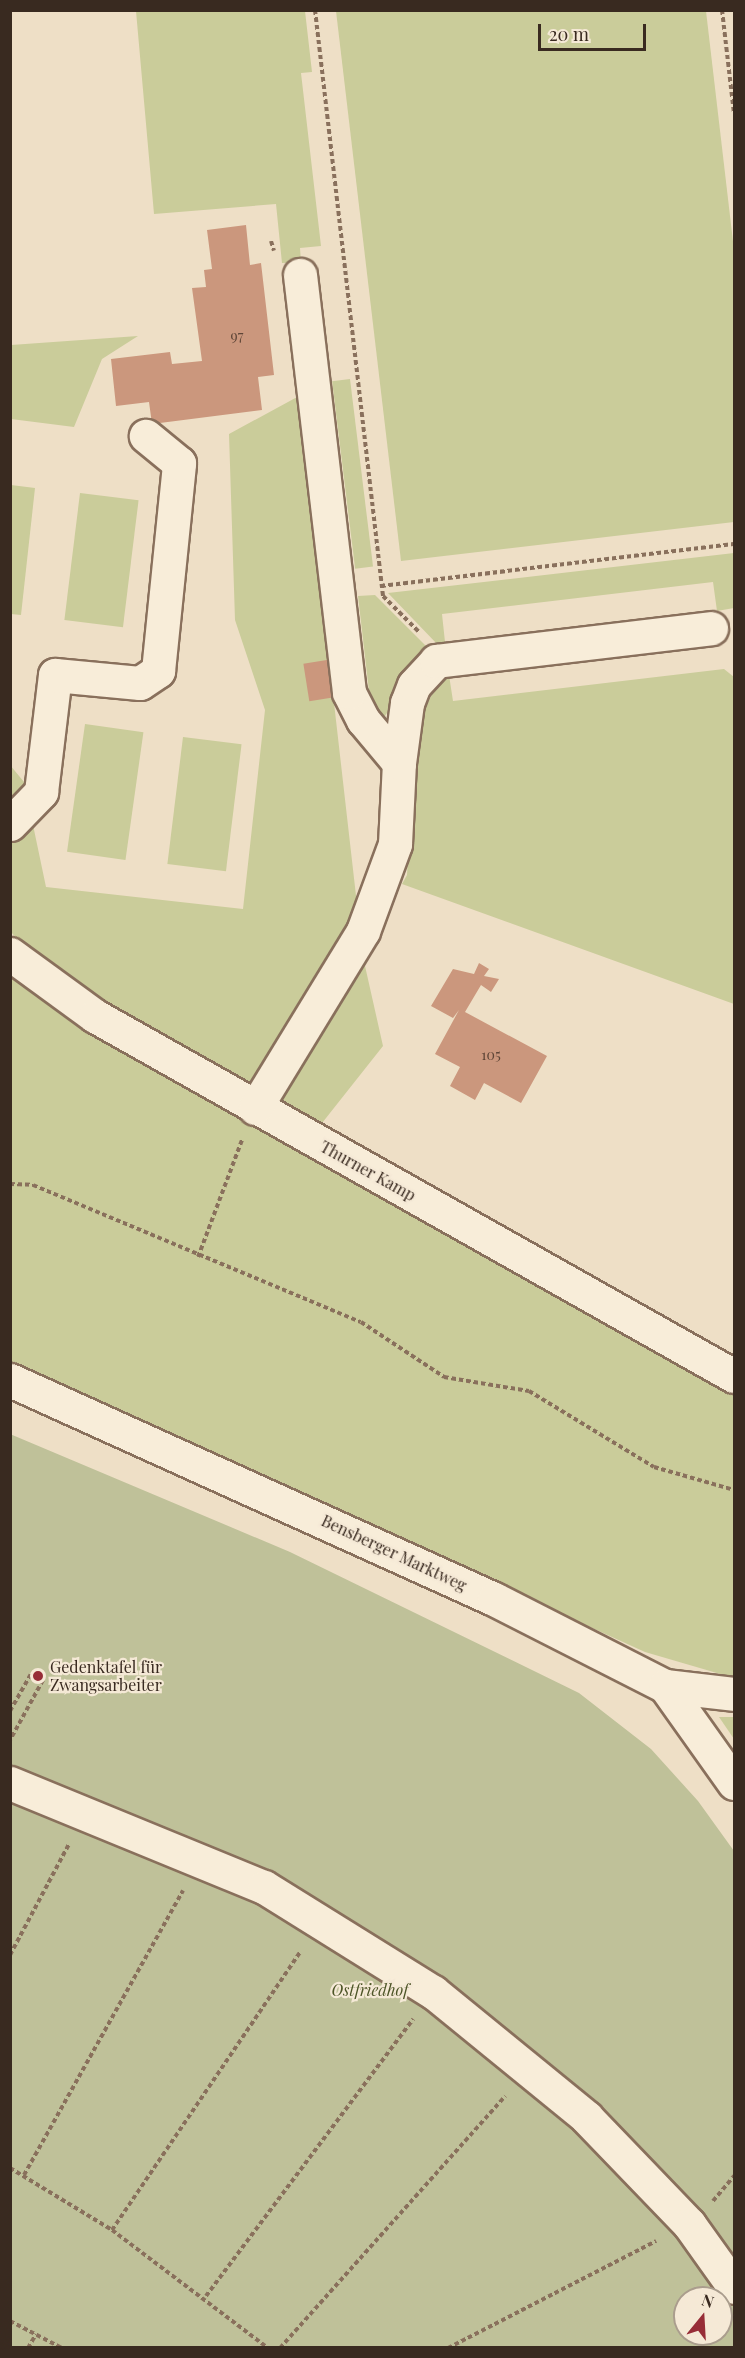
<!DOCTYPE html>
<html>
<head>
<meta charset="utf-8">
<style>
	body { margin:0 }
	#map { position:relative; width:745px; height:2358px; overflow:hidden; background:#eedfc6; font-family:"Playfair Display",serif }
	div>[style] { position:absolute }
	.green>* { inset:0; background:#cacc9a; transform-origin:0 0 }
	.cemetery>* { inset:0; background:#bfc199 }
	.building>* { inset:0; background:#cb977d; transform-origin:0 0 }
	.path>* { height:4px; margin-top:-2px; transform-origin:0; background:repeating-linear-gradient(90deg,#89705c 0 4.5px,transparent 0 7.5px) }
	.roads { filter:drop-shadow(2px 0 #89705c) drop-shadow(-2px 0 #89705c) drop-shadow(0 2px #89705c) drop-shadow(0 -2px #89705c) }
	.minor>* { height:33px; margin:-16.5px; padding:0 16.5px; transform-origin:16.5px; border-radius:16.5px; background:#f8edd9 }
	.dots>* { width:16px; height:16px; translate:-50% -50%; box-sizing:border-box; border:3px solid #f5e9d6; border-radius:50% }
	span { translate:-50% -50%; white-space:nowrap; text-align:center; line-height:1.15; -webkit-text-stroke:4.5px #f5e9d6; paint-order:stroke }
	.number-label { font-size:14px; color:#5e4537 }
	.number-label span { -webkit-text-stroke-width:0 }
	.street-label { font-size:16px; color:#392a20 }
	.poi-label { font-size:16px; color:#392a20 }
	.left { translate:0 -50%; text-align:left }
	.park-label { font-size:16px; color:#4d5527; font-style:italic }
	.frame { position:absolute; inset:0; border:12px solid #392a20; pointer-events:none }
	.north { position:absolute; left:673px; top:2286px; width:60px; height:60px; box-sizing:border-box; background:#f5e9d6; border:2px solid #aa9d8d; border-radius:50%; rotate:18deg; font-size:16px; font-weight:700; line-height:24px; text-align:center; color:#392a20 }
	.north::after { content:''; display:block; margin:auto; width:21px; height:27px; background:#972d37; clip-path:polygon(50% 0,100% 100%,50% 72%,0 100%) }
	.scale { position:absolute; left:538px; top:24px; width:108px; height:27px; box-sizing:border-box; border:3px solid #392a20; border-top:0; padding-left:8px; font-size:18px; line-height:21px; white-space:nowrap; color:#392a20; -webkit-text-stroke:4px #f5e9d6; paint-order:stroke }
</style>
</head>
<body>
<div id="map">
	<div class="green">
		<div style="clip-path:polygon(136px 11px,305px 11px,312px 72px,301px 73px,321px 246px,300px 248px,301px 262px,282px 263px,276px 204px,154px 214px)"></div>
		<div style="clip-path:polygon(336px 11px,706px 11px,734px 250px,734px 522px,401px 561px)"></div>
		<div style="clip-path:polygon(138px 336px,102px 359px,74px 427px,11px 419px,11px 345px)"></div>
		<div style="left:350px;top:379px;width:189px;height:18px;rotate:83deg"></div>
		<div style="clip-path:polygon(299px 396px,363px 957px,383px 1046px,311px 1137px,46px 972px,11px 932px,10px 765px,24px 782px,46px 887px,243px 909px,265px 710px,235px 620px,229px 434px)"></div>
		<div style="clip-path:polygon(11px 485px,35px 488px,21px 615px,11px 614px)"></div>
		<div style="left:80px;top:493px;width:59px;height:128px;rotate:7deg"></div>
		<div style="clip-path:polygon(734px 553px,734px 608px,717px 611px,713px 582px,442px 614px,445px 642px,438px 645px,388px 593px)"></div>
		<div style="clip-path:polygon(375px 595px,429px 649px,383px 719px,371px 708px,358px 596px)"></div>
		<div style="clip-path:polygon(724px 669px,734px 677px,734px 1004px,402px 884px,407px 875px,415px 728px,440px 678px,449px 675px,453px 701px)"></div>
		<div style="left:85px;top:724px;width:59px;height:129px;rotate:8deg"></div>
		<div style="left:183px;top:737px;width:59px;height:128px;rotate:7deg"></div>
		<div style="clip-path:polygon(10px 969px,734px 1387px,734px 1678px,645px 1652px,11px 1364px)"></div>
		<div style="clip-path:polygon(719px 1717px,734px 1717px,734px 1739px)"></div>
	</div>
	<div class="cemetery">
		<div style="clip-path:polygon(evenodd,10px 1434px,290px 1552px,579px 1693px,651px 1749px,698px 1801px,734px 1851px,734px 2347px,11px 2347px,10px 1434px,685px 2298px,721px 2298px,721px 2334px,685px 2334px,685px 2298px)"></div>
	</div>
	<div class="building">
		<div style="clip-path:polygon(246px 225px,250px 265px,261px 263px,274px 375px,258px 377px,262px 410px,152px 424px,149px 402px,116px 406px,111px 359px,170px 352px,172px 364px,202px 361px,192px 288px,206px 287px,204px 270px,212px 269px,207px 230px)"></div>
		<div style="left:333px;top:659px;width:38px;height:30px;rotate:81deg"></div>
		<div style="clip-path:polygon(479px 963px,489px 969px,484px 976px,499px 979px,491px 992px,481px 985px,465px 1012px,547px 1056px,521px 1103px,484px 1083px,475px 1100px,450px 1086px,460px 1067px,435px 1054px,459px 1010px,453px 1018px,431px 1006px,453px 969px,474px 974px)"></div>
	</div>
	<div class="path">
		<div style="left:315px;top:10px;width:590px;rotate:83.38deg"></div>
		<div style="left:383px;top:596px;width:52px;rotate:45deg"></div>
		<div style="left:722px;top:10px;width:104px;rotate:83.4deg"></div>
		<div style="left:271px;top:241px;width:10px;rotate:73deg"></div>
		<div style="left:381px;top:586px;width:355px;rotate:-6.8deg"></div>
		<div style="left:10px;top:1184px;width:23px;rotate:2deg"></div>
		<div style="left:33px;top:1185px;width:355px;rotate:22.7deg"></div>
		<div style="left:361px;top:1322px;width:100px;rotate:33.5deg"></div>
		<div style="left:444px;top:1377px;width:86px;rotate:9.4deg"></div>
		<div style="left:529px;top:1391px;width:146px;rotate:31.3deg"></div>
		<div style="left:654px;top:1467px;width:83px;rotate:16deg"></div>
		<div style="left:198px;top:1257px;width:125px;rotate:-69.4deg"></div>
		<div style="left:10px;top:1711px;width:43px;rotate:-60.4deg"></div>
		<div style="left:31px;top:1674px;width:13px;rotate:27deg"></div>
		<div style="left:43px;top:1680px;width:68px;rotate:118.8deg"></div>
		<div style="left:10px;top:1955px;width:126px;rotate:-62deg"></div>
		<div style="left:10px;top:2168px;width:119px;rotate:31.3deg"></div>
		<div style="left:112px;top:2230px;width:337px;rotate:-55.9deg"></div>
		<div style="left:24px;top:2175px;width:326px;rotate:-60.8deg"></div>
		<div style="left:713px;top:2201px;width:33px;rotate:-50deg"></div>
		<div style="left:112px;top:2230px;width:196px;rotate:37.1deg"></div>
		<div style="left:206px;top:2296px;width:346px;rotate:-53.2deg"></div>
		<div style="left:10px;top:2321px;width:59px;rotate:27.4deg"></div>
		<div style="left:28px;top:2348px;width:16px;rotate:-60deg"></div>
		<div style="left:280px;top:2348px;width:338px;rotate:-48.2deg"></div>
		<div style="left:448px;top:2348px;width:234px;rotate:-27.2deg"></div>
	</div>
	<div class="roads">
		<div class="minor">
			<div style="left:399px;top:763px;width:61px;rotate:-82.4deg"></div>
			<div style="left:407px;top:703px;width:19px;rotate:-69deg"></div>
			<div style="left:414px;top:685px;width:33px;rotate:-47deg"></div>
			<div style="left:436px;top:661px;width:277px;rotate:-6.8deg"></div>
			<div style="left:10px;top:824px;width:45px;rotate:-45.9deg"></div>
			<div style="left:41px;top:792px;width:118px;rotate:-83.2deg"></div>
			<div style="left:55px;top:675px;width:85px;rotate:5.4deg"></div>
			<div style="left:140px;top:683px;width:22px;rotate:-34deg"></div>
			<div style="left:158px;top:671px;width:209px;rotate:-84.2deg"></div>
			<div style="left:179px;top:463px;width:43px;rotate:-140.7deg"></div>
			<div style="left:10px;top:954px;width:105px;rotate:36.1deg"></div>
			<div style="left:95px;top:1016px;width:733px;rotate:29.4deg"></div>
			<div style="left:255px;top:1108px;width:207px;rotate:-58.6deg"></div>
			<div style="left:363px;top:931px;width:93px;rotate:-69.8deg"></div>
			<div style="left:395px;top:844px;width:81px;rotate:-87.2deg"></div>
			<div style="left:399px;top:763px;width:56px;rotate:-129.9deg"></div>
			<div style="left:363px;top:720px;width:31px;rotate:-117deg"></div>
			<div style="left:349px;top:692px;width:420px;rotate:-96.7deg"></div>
			<div style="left:10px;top:1380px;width:531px;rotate:24.35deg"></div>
			<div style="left:494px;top:1599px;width:192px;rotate:27deg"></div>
			<div style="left:665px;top:1686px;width:119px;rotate:54.6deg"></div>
			<div style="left:665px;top:1686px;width:69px;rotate:6.6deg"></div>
			<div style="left:10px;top:1783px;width:274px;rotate:22.3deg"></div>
			<div style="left:264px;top:1887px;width:199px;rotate:31.9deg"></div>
			<div style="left:433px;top:1992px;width:198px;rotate:39.2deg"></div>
			<div style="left:586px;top:2117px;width:149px;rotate:46.1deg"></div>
			<div style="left:689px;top:2224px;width:77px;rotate:54.5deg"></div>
		</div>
	</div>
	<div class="dots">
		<div style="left:38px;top:1676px;background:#972d37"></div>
	</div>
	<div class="number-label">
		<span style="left:237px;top:336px">97</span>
		<span style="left:491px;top:1055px">105</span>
	</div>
	<div class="street-label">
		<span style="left:368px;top:1171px;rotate:29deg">Thurner Kamp</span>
		<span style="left:394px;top:1553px;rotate:25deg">Bensberger Marktweg</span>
	</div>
	<div class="poi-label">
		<span class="left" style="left:50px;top:1676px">Gedenktafel für<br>Zwangsarbeiter</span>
	</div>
	<div class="park-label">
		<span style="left:370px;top:1990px">Ostfriedhof</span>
	</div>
	<div class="frame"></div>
	<div class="north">N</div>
	<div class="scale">20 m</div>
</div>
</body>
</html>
